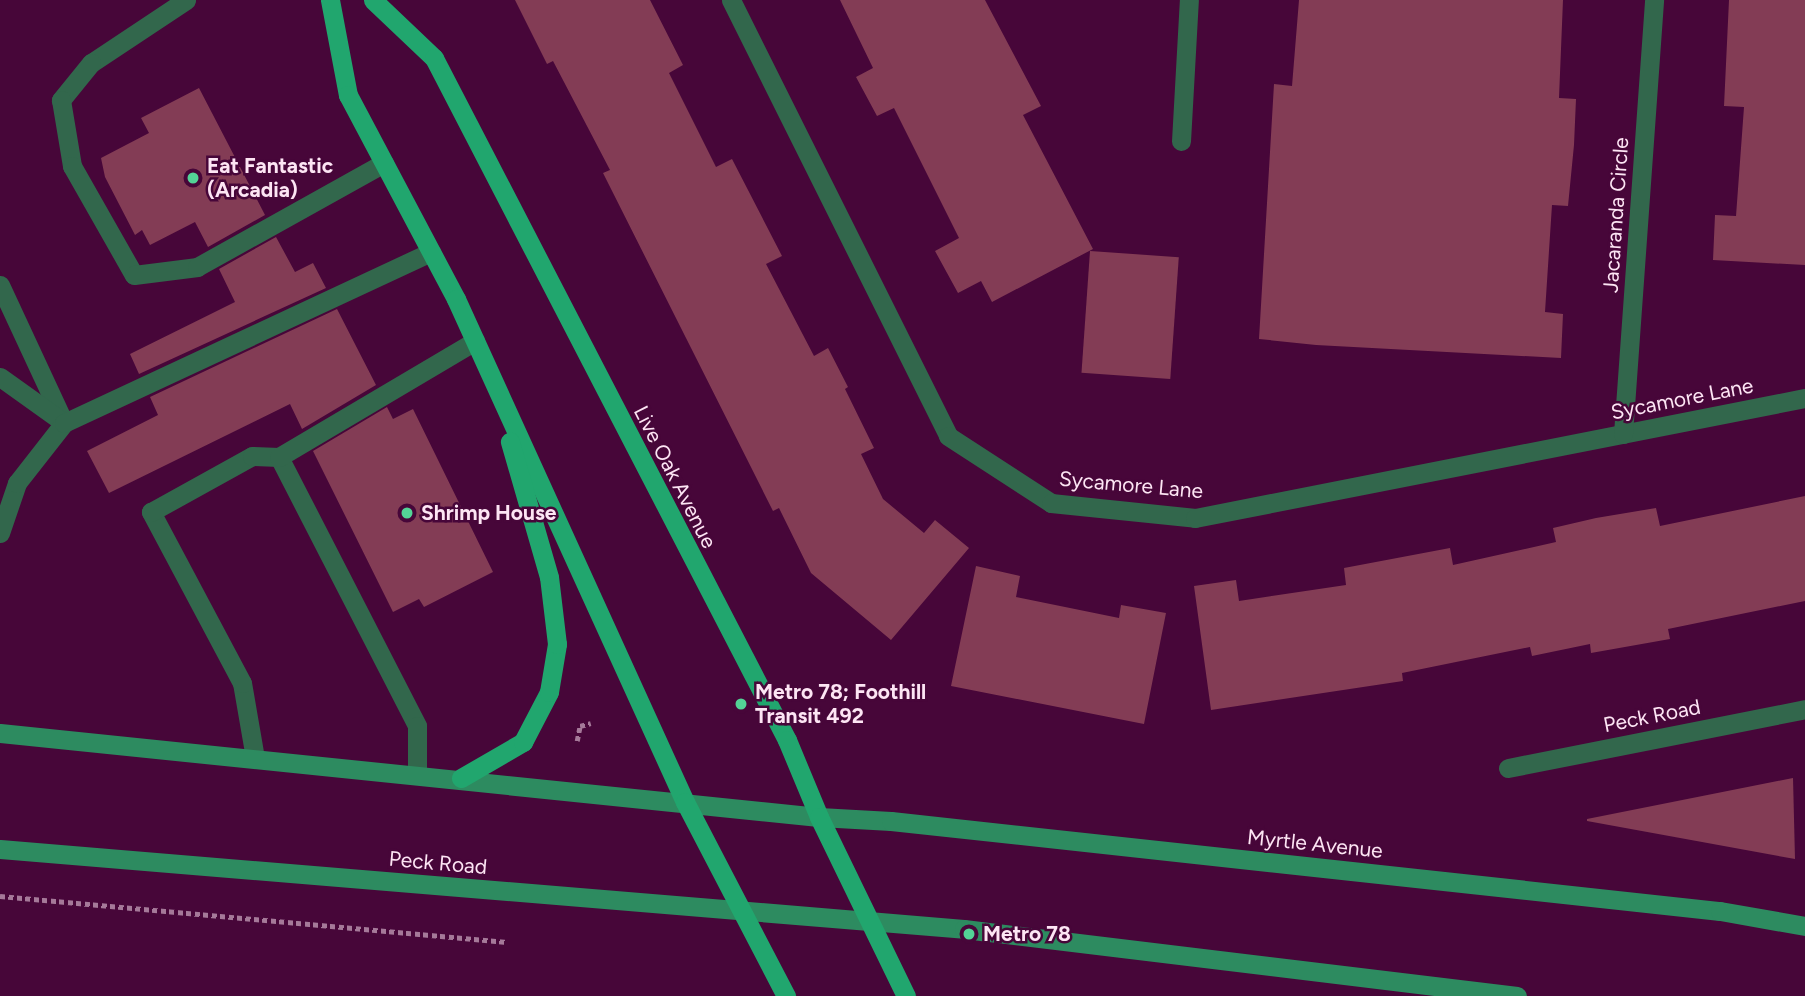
<!DOCTYPE html>
<html>
<head>
<meta charset="utf-8">
<style>
	body { margin:0 }
	#map { position:relative; width:1805px; height:996px; overflow:hidden; background:#470639; font-family:Figtree,sans-serif }
	div>[style] { position:absolute }
	.building>* { inset:0; background:#833c55; transform-origin:0 0 }
	.path>* { height:4.5px; margin-top:-2.25px; transform-origin:0; background:repeating-linear-gradient(90deg,#a57999 0 5px,transparent 0 8.5px) }
	.service>* { height:19px; margin:-9.5px; padding:0 9.5px; transform-origin:9.5px; border-radius:9.5px; background:#32674c }
	.minor>* { height:19px; margin:-9.5px; padding:0 9.5px; transform-origin:9.5px; border-radius:9.5px; background:#32674c }
	.secondary>* { height:19px; margin:-9.5px; padding:0 9.5px; transform-origin:9.5px; border-radius:9.5px; background:#2d8b60 }
	.primary>* { height:19px; margin:-9.5px; padding:0 9.5px; transform-origin:9.5px; border-radius:9.5px; background:#21a66e }
	.dots>* { width:19px; height:19px; translate:-50% -50%; box-sizing:border-box; border:4px solid #470639; border-radius:50% }
	span { translate:-50% -50%; white-space:nowrap; text-align:center; line-height:1.15; -webkit-text-stroke:5px #470639; paint-order:stroke }
	.poi-label { font-size:21px; color:#fde5f4; font-weight:700 }
	.left { translate:0 -50%; text-align:left }
	.street-label { font-size:21px; color:#fde5f4 }
</style>
</head>
<body>
<div id="map">
	<div class="building">
		<div style="clip-path:polygon(515px 0,650px 0,683px 65px,669px 73px,716px 167px,732px 159px,782px 256px,766px 264px,814px 356px,828px 348px,848px 387px,845px 389px,874px 448px,861px 454px,883px 499px,924px 533px,935px 520px,969px 548px,891px 640px,811px 573px,779px 508px,773px 511px,603px 173px,610px 170px,553px 61px,547px 64px)"></div>
		<div style="clip-path:polygon(840px 0,985px 0,1041px 106px,1023px 115px,1093px 249px,992px 302px,981px 281px,958px 293px,935px 251px,959px 238px,894px 108px,877px 116px,856px 77px,873px 68px)"></div>
		<div style="clip-path:polygon(1299px 0,1563px 0,1559px 98px,1576px 99px,1574px 145px,1568px 206px,1552px 205px,1545px 312px,1563px 314px,1561px 358px,1316px 345px,1259px 339px,1274px 84px,1292px 86px)"></div>
		<div style="clip-path:polygon(1729px 0,1805px 0,1805px 265px,1713px 260px,1715px 215px,1736px 216px,1744px 107px,1724px 106px)"></div>
		<div style="clip-path:polygon(199px 88px,265px 215px,208px 247px,195px 222px,150px 245px,142px 230px,135px 235px,105px 177px,101px 158px,149px 133px,141px 118px)"></div>
		<div style="clip-path:polygon(276px 237px,295px 272px,313px 263px,326px 288px,139px 374px,130px 354px,235px 302px,219px 269px)"></div>
		<div style="left:1090px;top:251px;width:89px;height:122px;rotate:4deg"></div>
		<div style="clip-path:polygon(337px 309px,376px 385px,302px 429px,290px 404px,109px 493px,87px 451px,158px 415px,150px 397px)"></div>
		<div style="clip-path:polygon(387px 407px,393px 419px,413px 409px,493px 572px,424px 607px,419px 599px,393px 612px,313px 451px)"></div>
		<div style="clip-path:polygon(1805px 496px,1805px 601px,1668px 629px,1670px 639px,1591px 653px,1590px 644px,1532px 656px,1530px 647px,1402px 673px,1403px 681px,1211px 710px,1194px 586px,1236px 580px,1239px 601px,1346px 585px,1344px 568px,1450px 548px,1453px 565px,1556px 542px,1553px 528px,1596px 518px,1656px 508px,1660px 526px)"></div>
		<div style="clip-path:polygon(976px 566px,1020px 576px,1016px 597px,1119px 618px,1121px 605px,1166px 613px,1144px 724px,951px 686px)"></div>
		<div style="clip-path:polygon(1793px 778px,1795px 859px,1587px 821px,1587px 819px)"></div>
	</div>
	<div class="path">
		<div style="left:577px;top:741px;width:15px;rotate:-79deg"></div>
		<div style="left:580px;top:726px;width:11px;rotate:-15deg"></div>
		<div style="left:0;top:896px;width:509px;rotate:5.18deg"></div>
	</div>
	<div class="service">
		<div style="left:186px;top:0;width:114px;rotate:146.4deg"></div>
		<div style="left:91px;top:63px;width:48px;rotate:129deg"></div>
		<div style="left:61px;top:100px;width:67px;rotate:80.5deg"></div>
		<div style="left:72px;top:166px;width:125px;rotate:60.4deg"></div>
		<div style="left:134px;top:275px;width:64px;rotate:-7.2deg"></div>
		<div style="left:197px;top:267px;width:214px;rotate:-29.1deg"></div>
		<div style="left:0;top:285px;width:152px;rotate:65.1deg"></div>
		<div style="left:0;top:377px;width:77px;rotate:35.5deg"></div>
		<div style="left:279px;top:457px;width:302px;rotate:62.8deg"></div>
		<div style="left:417px;top:726px;width:48px;rotate:90deg"></div>
		<div style="left:0;top:533px;width:53px;rotate:-71.2deg"></div>
		<div style="left:17px;top:483px;width:76px;rotate:-51.9deg"></div>
		<div style="left:64px;top:423px;width:405px;rotate:-25deg"></div>
		<div style="left:255px;top:758px;width:76px;rotate:-99.8deg"></div>
		<div style="left:242px;top:683px;width:194px;rotate:-118deg"></div>
		<div style="left:151px;top:512px;width:115px;rotate:-29deg"></div>
		<div style="left:252px;top:456px;width:27px;rotate:2deg"></div>
		<div style="left:279px;top:457px;width:228px;rotate:-30.6deg"></div>
	</div>
	<div class="minor">
		<div style="left:731px;top:0;width:487px;rotate:63.5deg"></div>
		<div style="left:948px;top:436px;width:123px;rotate:33deg"></div>
		<div style="left:1051px;top:503px;width:145px;rotate:5.9deg"></div>
		<div style="left:1195px;top:518px;width:622px;rotate:-11.13deg"></div>
		<div style="left:1181px;top:141px;width:141px;rotate:-86.8deg"></div>
		<div style="left:1623px;top:434px;width:435px;rotate:-85.9deg"></div>
		<div style="left:1508px;top:768px;width:303px;rotate:-11.2deg"></div>
	</div>
	<div class="secondary">
		<div style="left:0;top:733px;width:823px;rotate:5.86deg"></div>
		<div style="left:819px;top:817px;width:72px;rotate:3.2deg"></div>
		<div style="left:891px;top:821px;width:834px;rotate:6.2deg"></div>
		<div style="left:1720px;top:911px;width:86px;rotate:10deg"></div>
		<div style="left:0;top:849px;width:967px;rotate:4.74deg"></div>
		<div style="left:964px;top:929px;width:557px;rotate:6.91deg"></div>
	</div>
	<div class="primary">
		<div style="left:330px;top:0;width:97px;rotate:79.3deg"></div>
		<div style="left:348px;top:95px;width:231px;rotate:62.1deg"></div>
		<div style="left:456px;top:299px;width:553px;rotate:65.52deg"></div>
		<div style="left:685px;top:802px;width:219px;rotate:62.5deg"></div>
		<div style="left:373px;top:0;width:84px;rotate:43.6deg"></div>
		<div style="left:434px;top:58px;width:768px;rotate:62.63deg"></div>
		<div style="left:787px;top:740px;width:83px;rotate:67.4deg"></div>
		<div style="left:819px;top:817px;width:199px;rotate:64.1deg"></div>
		<div style="left:461px;top:778px;width:72px;rotate:-30.1deg"></div>
		<div style="left:523px;top:742px;width:56px;rotate:-62.5deg"></div>
		<div style="left:549px;top:692px;width:49px;rotate:-80.5deg"></div>
		<div style="left:557px;top:644px;width:67px;rotate:-96.8deg"></div>
		<div style="left:549px;top:577px;width:141px;rotate:-106.1deg"></div>
	</div>
	<div class="dots">
		<div style="left:193px;top:178px;background:#53d396"></div>
		<div style="left:407px;top:513px;background:#53d396"></div>
		<div style="left:741px;top:704px;background:#53d396"></div>
		<div style="left:969px;top:934px;background:#53d396"></div>
	</div>
	<div class="poi-label">
		<span class="left" style="left:207px;top:178px">Eat Fantastic<br>(Arcadia)</span>
		<span class="left" style="left:421px;top:513px">Shrimp House</span>
		<span class="left" style="left:755px;top:704px">Metro 78; Foothill<br>Transit 492</span>
		<span class="left" style="left:983px;top:934px">Metro 78</span>
	</div>
	<div class="street-label">
		<span style="left:1616px;top:215px;rotate:-86deg">Jacaranda Circle</span>
		<span style="left:1682px;top:399px;rotate:-11deg">Sycamore Lane</span>
		<span style="left:675px;top:477px;rotate:63deg">Live Oak Avenue</span>
		<span style="left:1131px;top:485px;rotate:5deg">Sycamore Lane</span>
		<span style="left:1652px;top:716px;rotate:-11deg">Peck Road</span>
		<span style="left:1315px;top:844px;rotate:6deg">Myrtle Avenue</span>
		<span style="left:438px;top:863px;rotate:5deg">Peck Road</span>
	</div>
</div>
</body>
</html>
